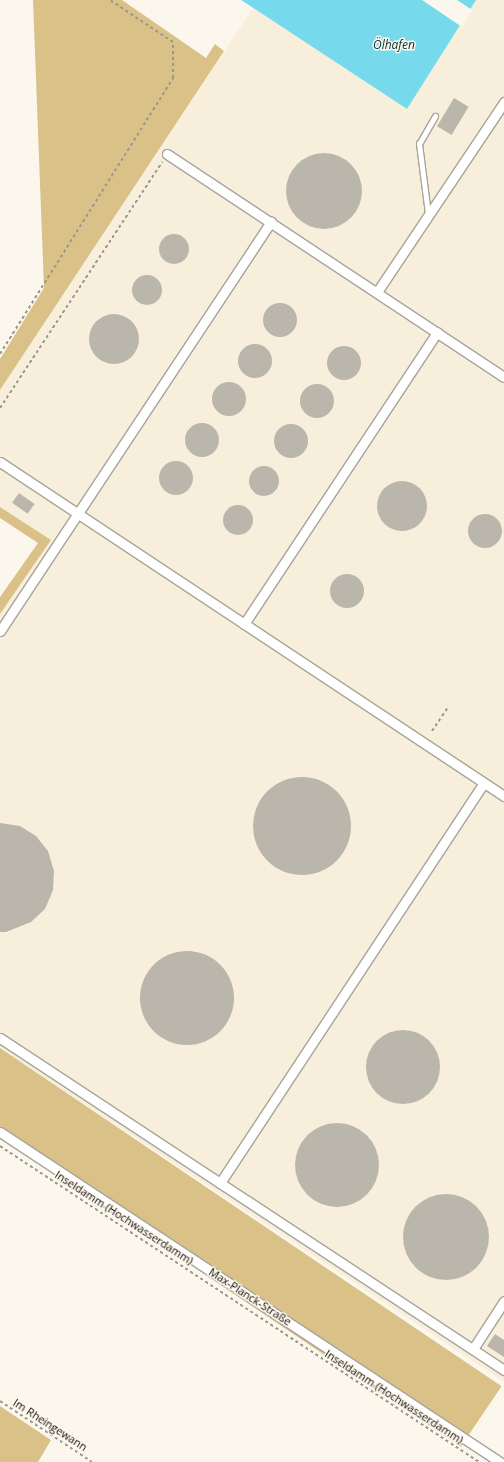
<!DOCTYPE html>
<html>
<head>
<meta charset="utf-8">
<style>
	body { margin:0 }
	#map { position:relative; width:504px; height:1462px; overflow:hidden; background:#fcf7ec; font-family:"Open Sans",sans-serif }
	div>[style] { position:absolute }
	.built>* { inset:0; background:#f7efdc }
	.green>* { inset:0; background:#dac187; transform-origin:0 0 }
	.water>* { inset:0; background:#77daec }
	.pier>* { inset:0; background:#fcf7ec }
	.building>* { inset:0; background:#bbb6ac; transform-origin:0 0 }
	.round { border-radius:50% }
	.path>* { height:2px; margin-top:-1px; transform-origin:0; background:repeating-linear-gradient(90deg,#9a978f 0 3px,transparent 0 6px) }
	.roads { filter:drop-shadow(1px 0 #a8a49a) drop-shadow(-1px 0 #a8a49a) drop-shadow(0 1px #a8a49a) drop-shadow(0 -1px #a8a49a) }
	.service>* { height:4.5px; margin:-2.25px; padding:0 2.25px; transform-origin:2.25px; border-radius:2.25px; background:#fff }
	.minor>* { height:9px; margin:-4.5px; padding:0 4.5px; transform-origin:4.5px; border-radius:4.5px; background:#fff }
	span { translate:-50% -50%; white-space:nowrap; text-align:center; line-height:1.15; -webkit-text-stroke:3px #fcf7ec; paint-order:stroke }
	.street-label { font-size:11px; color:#110f0b }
	.water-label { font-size:12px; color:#01333b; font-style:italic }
</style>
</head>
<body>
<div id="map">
	<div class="built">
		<div style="clip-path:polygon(476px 0,504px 0,504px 1382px,0 1048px,0 614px,51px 540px,0 507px,0 390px,253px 8px,407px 109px)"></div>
	</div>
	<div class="green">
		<div style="clip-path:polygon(33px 0,122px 0,206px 58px,215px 44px,224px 51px,0 390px,0 359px,44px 288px)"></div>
		<div style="clip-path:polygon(0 507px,51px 540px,0 614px,0 597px,38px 543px,0 518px)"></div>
		<div style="left:0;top:1048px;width:605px;height:73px;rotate:34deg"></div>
		<div style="clip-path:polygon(0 1406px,51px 1440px,38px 1462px,0 1462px)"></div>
	</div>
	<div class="water">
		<div style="clip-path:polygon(241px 0,476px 0,407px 109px)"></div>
	</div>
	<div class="pier">
		<div style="clip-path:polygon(422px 0,457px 0,472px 10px,462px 27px)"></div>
	</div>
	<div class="building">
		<div style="left:454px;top:98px;width:17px;height:33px;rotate:31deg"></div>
		<div class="round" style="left:286px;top:153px;width:76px;height:76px"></div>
		<div class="round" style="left:159px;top:234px;width:30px;height:30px"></div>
		<div class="round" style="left:132px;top:275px;width:30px;height:30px"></div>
		<div class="round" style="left:263px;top:303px;width:34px;height:34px"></div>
		<div class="round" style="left:89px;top:314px;width:50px;height:50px"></div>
		<div class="round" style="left:238px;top:344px;width:34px;height:34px"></div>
		<div class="round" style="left:327px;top:346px;width:34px;height:34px"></div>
		<div class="round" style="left:212px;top:382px;width:34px;height:34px"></div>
		<div class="round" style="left:300px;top:384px;width:34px;height:34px"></div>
		<div class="round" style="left:185px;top:423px;width:34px;height:34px"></div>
		<div class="round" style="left:274px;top:424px;width:34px;height:34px"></div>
		<div class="round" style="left:159px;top:461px;width:34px;height:34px"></div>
		<div class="round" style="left:249px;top:466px;width:30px;height:30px"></div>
		<div class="round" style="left:377px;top:481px;width:50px;height:50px"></div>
		<div style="left:19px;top:493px;width:19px;height:12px;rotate:35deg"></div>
		<div class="round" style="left:223px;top:505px;width:30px;height:30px"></div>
		<div class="round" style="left:468px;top:514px;width:34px;height:34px"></div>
		<div class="round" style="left:330px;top:574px;width:34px;height:34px"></div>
		<div class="round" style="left:253px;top:777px;width:98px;height:98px"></div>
		<div style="clip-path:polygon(0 823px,20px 826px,36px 836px,48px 851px,54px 871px,53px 890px,45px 909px,31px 922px,6px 932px,0 932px)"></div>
		<div class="round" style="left:140px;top:951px;width:94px;height:94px"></div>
		<div class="round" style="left:366px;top:1030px;width:74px;height:74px"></div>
		<div class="round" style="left:295px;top:1123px;width:84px;height:84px"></div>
		<div class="round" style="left:403px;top:1194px;width:86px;height:86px"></div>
		<div style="clip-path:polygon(495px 1334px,504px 1340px,504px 1357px,487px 1346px)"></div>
	</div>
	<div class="path">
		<div style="left:0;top:354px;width:326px;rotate:-57.9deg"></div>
		<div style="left:173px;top:78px;width:36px;rotate:-90deg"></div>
		<div style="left:173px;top:42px;width:76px;rotate:-146.3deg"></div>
		<div style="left:0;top:408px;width:295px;rotate:-56.6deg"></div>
		<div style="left:432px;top:731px;width:29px;rotate:-56deg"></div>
		<div style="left:0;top:1146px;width:574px;rotate:33.41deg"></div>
		<div style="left:0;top:1401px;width:110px;rotate:33.5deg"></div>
	</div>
	<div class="roads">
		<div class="service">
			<div style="left:428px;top:214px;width:71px;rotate:-97.3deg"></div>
			<div style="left:419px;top:144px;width:32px;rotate:-60deg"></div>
		</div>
		<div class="minor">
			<div style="left:167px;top:154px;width:404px;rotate:33.5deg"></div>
			<div style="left:377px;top:292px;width:229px;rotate:-56.2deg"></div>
			<div style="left:0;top:462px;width:605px;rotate:33.53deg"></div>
			<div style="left:244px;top:624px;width:350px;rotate:-56.5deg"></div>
			<div style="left:0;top:631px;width:491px;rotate:-56.5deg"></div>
			<div style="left:0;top:1038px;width:604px;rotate:33.37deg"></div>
			<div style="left:0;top:1132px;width:599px;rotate:33.42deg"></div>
			<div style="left:220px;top:1183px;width:479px;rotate:-56.6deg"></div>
			<div style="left:473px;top:1349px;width:57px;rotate:-57.1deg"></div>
		</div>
	</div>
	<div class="street-label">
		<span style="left:124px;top:1218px;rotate:33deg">Inseldamm (Hochwasserdamm)</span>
		<span style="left:250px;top:1297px;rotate:33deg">Max-Planck-Straße</span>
		<span style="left:394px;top:1397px;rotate:33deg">Inseldamm (Hochwasserdamm)</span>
		<span style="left:50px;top:1425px;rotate:33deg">Im Rheingewann</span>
	</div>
	<div class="water-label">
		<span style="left:394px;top:45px">Ölhafen</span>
	</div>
</div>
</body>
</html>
